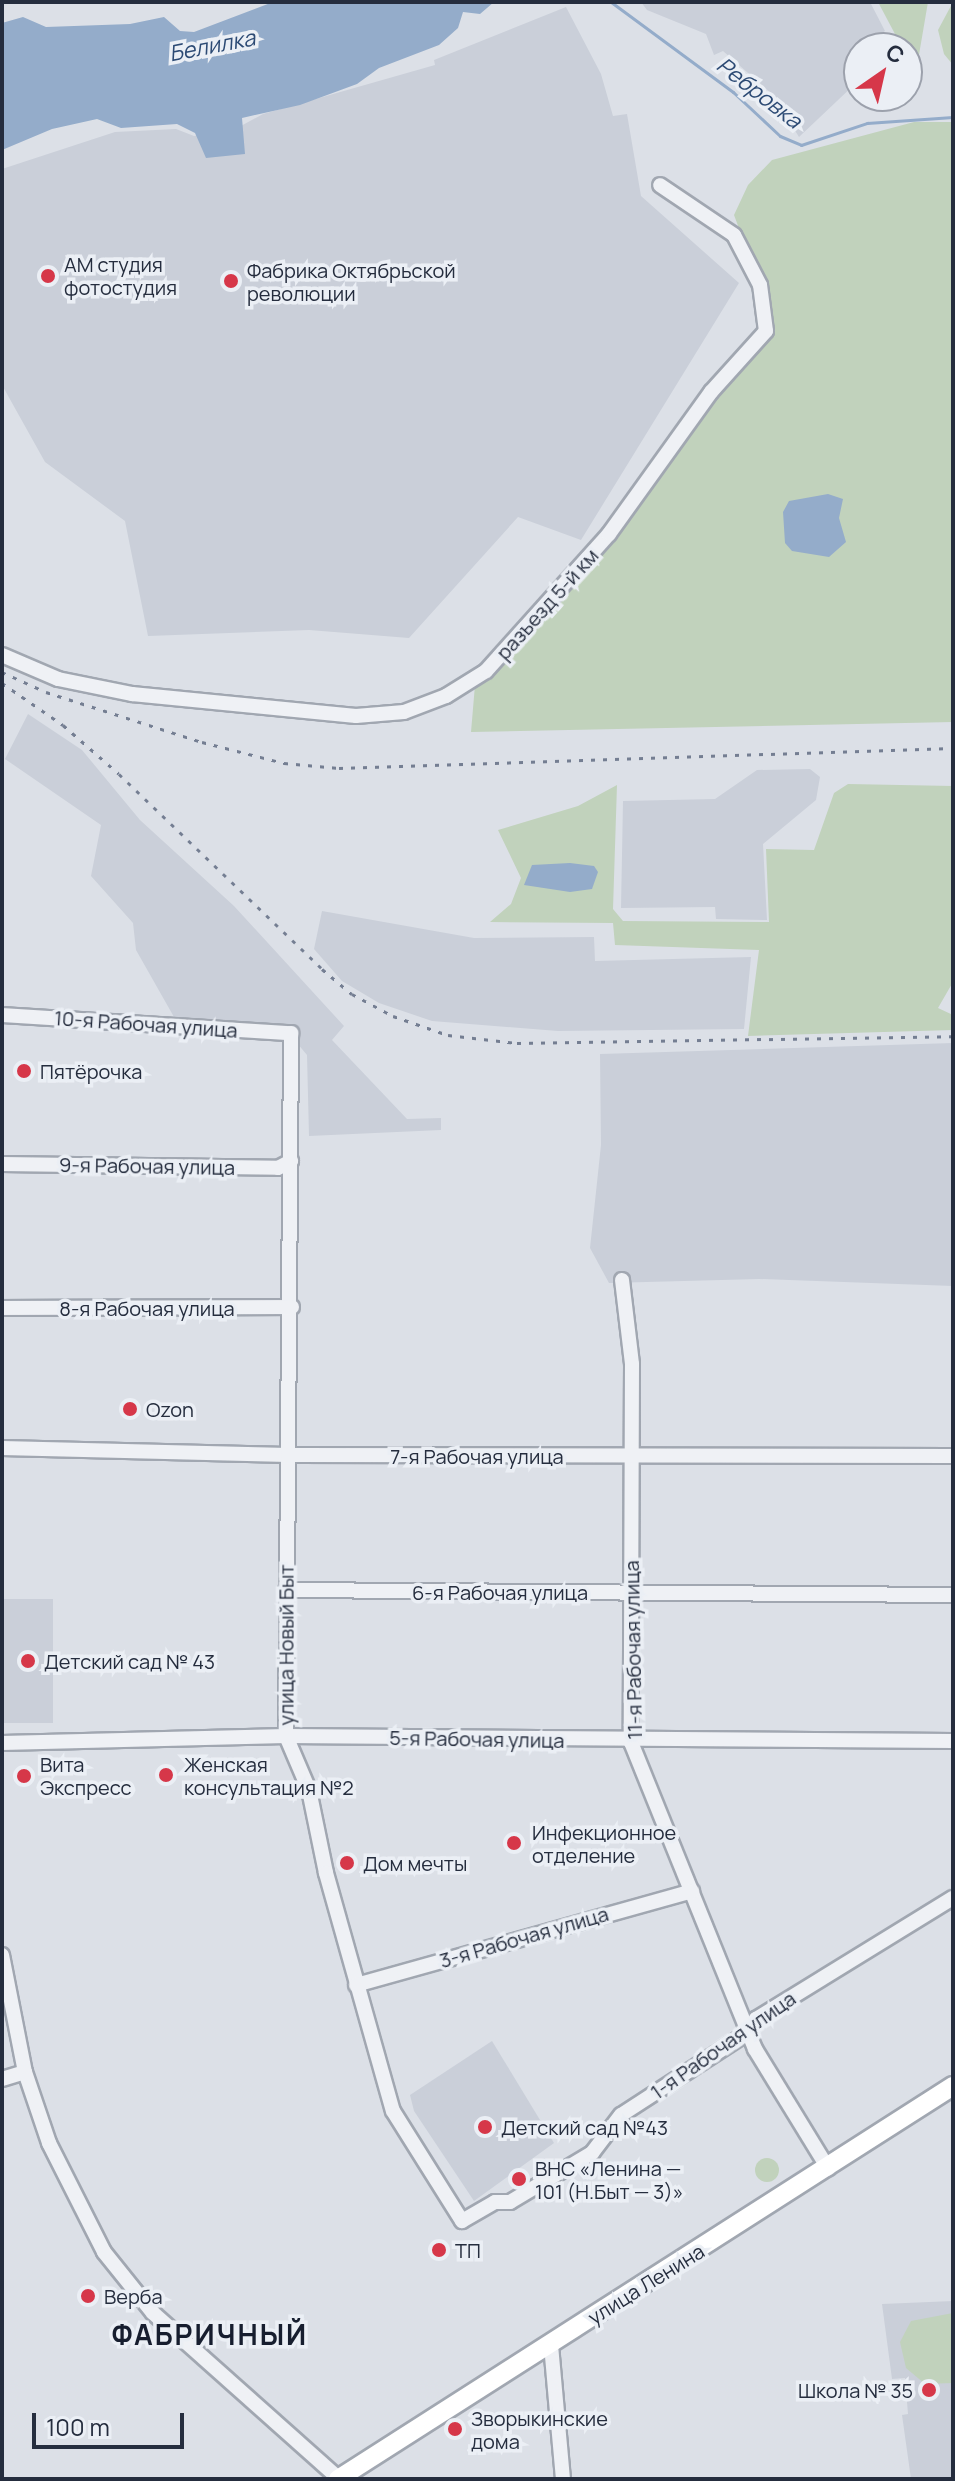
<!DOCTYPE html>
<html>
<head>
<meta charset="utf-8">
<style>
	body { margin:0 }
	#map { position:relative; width:955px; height:2481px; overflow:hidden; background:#dce0e7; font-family:Manrope,sans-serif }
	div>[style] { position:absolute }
	.built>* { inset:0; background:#cacfd9; transform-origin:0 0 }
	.green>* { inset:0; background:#c1d2bc }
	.round { border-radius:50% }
	.water>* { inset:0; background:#94acca }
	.stream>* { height:3px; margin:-1.5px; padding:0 1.5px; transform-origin:1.5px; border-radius:1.5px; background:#94acca }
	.roads { filter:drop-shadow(2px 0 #a1a7b1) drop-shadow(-2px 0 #a1a7b1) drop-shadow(0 2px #a1a7b1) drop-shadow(0 -2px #a1a7b1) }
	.minor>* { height:14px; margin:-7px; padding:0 7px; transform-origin:7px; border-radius:7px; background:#eff1f5 }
	.major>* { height:18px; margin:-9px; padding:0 9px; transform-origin:9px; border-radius:9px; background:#fff }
	.rail>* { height:3px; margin-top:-1.5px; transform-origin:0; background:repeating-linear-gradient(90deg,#747e92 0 4px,transparent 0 12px) }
	.dots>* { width:22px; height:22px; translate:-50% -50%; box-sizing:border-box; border:4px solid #ebeff5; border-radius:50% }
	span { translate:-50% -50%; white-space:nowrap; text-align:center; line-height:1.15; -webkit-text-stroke:7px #ebeff5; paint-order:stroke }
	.poi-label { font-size:20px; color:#252d3e }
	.left { translate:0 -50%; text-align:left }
	.right { translate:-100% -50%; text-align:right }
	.street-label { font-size:20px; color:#252d3e }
	.water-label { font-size:22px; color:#2c4a74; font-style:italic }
	.district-label { font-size:28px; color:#171e2f; font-weight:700; letter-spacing:2px }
	.frame { position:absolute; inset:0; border:4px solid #252d3e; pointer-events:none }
	.north { position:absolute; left:843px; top:32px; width:80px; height:80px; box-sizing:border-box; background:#ebeff5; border:2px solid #9ca1ac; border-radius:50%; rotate:34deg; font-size:22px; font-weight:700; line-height:32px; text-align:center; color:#252d3e }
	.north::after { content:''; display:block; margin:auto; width:28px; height:36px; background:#d63749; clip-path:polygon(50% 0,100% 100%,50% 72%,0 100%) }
	.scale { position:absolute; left:32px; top:2413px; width:152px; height:36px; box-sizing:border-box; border:4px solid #252d3e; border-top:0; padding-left:10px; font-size:24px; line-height:28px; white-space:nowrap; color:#252d3e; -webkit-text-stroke:6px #ebeff5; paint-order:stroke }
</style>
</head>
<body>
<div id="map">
	<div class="built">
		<div style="clip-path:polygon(641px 2px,870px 2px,885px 31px,859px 48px,856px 83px,799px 137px,772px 94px,723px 51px,714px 55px,706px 34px,647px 10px)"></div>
		<div style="clip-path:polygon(566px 7px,601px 74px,613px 116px,627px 114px,641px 196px,739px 283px,581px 540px,518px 517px,409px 638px,309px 630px,148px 636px,125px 521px,45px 462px,2px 385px,2px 169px,115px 132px,176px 129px,194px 136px,239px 127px,263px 114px,435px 65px,434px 60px)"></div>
		<div style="clip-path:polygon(28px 714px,82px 750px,140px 820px,234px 906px,344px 1026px,332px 1040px,407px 1119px,441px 1118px,441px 1130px,309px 1136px,307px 1055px,282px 1025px,174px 1017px,136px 950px,133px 923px,91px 876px,101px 825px,5px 759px)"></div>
		<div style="clip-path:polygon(810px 769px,820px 777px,816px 800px,763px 844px,767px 920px,716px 919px,715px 907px,621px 908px,623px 801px,715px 799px,757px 770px)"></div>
		<div style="clip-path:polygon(322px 911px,474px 938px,594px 937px,595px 961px,751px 957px,744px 1029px,558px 1031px,432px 1021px,379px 1003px,342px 981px,314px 949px)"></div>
		<div style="clip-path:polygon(953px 1043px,953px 1286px,759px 1279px,609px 1283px,590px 1248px,601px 1145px,600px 1054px)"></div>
		<div style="left:2px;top:1599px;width:51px;height:124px"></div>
		<div style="clip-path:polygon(492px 2041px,554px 2143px,474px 2201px,414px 2111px,410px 2095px)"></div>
		<div style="clip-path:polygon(953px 2301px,953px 2479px,911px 2479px,902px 2415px,908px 2414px,905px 2378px,892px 2379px,882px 2304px)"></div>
	</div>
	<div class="green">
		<div style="clip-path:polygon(878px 2px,928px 2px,914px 84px,907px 84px,907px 48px,879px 48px,895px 34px)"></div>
		<div style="clip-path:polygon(953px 2px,953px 65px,944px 54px,938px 30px)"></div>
		<div style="clip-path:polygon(914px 122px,953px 122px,953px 722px,471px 732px,475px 685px,669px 458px,774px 322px,734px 215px,748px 185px,772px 160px)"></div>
		<div style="clip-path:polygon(848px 784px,953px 786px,953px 982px,938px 1008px,953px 1015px,953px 1030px,748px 1036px,759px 950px,615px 945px,613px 923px,490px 922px,511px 904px,521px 878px,498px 830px,578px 806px,617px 785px,613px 909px,623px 921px,769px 922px,766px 849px,814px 850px,834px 793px)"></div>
		<div class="round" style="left:755px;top:2158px;width:24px;height:24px"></div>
		<div style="clip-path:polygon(953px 2313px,953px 2383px,925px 2384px,906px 2368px,900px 2342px,911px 2321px)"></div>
	</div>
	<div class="water">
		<div style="clip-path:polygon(273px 2px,494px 2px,480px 14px,463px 12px,458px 28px,439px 45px,379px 68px,357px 84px,300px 105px,242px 118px,245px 154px,206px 158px,195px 133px,177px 124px,121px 128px,97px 119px,52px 129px,2px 150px,2px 23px,23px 17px,46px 27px,130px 24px,164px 17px,180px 31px,194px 32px)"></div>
		<div style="clip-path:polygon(828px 494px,843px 499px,839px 518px,846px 542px,829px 557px,792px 551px,785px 543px,783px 512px,789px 501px)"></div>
		<div style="clip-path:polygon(570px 863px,594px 866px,598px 872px,592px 889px,570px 892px,524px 885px,532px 865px)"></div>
	</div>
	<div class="stream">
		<div style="left:611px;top:2px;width:152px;rotate:36.4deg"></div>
		<div style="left:733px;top:92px;width:64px;rotate:43.1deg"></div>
		<div style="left:780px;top:136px;width:23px;rotate:23deg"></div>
		<div style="left:801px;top:145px;width:70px;rotate:-18.4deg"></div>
		<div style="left:867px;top:123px;width:86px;rotate:-4deg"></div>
	</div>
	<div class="roads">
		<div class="minor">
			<div style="left:2px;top:655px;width:61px;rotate:23.2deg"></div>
			<div style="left:58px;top:679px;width:76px;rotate:11.5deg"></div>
			<div style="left:132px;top:694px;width:225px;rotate:5.6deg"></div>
			<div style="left:356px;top:716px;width:48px;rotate:-4.8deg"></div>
			<div style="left:404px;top:712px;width:45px;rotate:-20.9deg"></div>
			<div style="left:446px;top:696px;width:47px;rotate:-32deg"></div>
			<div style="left:486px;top:671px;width:184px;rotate:-48.1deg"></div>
			<div style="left:609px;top:534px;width:175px;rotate:-54.3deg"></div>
			<div style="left:711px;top:392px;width:82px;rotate:-48deg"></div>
			<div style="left:766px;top:331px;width:46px;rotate:-97.4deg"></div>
			<div style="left:760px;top:285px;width:56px;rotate:-117.5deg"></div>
			<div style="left:734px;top:235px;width:89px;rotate:-146deg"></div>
			<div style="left:2px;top:1015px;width:290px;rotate:3.6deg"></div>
			<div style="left:291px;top:1033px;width:703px;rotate:90.41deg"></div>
			<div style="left:286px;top:1736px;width:59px;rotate:66.9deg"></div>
			<div style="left:309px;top:1790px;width:85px;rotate:78.4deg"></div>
			<div style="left:326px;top:1873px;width:247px;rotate:74.3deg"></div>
			<div style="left:393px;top:2111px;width:130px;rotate:57.9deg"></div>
			<div style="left:462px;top:2221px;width:38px;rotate:-30deg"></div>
			<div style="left:495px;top:2202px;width:15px"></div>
			<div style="left:510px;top:2202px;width:96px;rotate:-30.9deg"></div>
			<div style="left:592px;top:2153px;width:48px;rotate:-52.7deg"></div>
			<div style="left:621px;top:2115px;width:153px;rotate:-33deg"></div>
			<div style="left:749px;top:2032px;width:15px;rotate:-62deg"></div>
			<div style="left:756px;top:2019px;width:231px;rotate:-31.6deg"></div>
			<div style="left:2px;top:1164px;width:276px;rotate:0.8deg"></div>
			<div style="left:278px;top:1168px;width:15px;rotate:-28deg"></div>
			<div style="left:622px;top:1280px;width:85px;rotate:83.2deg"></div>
			<div style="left:632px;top:1364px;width:378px;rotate:90.2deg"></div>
			<div style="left:631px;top:1742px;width:331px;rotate:68deg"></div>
			<div style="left:755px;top:2049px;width:140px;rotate:58.5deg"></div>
			<div style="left:2px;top:1308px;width:290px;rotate:-0.2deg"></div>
			<div style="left:2px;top:1448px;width:286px;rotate:1.4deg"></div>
			<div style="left:288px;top:1455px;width:665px;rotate:0.09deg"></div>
			<div style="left:286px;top:1590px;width:667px;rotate:0.43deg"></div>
			<div style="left:2px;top:1743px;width:284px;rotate:-1.4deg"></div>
			<div style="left:286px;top:1736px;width:667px;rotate:0.43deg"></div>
			<div style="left:2px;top:1955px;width:119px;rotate:78.9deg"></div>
			<div style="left:25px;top:2072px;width:75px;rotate:71.3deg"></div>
			<div style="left:49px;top:2143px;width:122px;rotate:63.2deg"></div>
			<div style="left:104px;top:2252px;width:78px;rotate:51.2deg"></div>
			<div style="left:153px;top:2313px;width:249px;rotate:41.7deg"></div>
			<div style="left:356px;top:1985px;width:349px;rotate:-15.6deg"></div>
			<div style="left:2px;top:2079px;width:24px;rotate:-17deg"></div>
			<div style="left:551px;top:2345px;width:135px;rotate:84.9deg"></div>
		</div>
		<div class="major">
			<div style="left:338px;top:2479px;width:730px;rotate:-32.58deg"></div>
		</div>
	</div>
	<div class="rail">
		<div style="left:2px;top:672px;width:48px;rotate:24.4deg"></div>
		<div style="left:46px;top:692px;width:164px;rotate:17.8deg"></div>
		<div style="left:202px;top:742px;width:85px;rotate:14.4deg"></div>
		<div style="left:284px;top:763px;width:55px;rotate:5.2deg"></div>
		<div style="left:339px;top:768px;width:614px;rotate:-1.87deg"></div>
		<div style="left:2px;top:683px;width:74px;rotate:34.5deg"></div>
		<div style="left:63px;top:725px;width:74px;rotate:41.2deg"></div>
		<div style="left:119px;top:774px;width:281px;rotate:43.8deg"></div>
		<div style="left:322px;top:969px;width:39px;rotate:40deg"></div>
		<div style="left:352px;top:994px;width:47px;rotate:28.2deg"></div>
		<div style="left:393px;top:1016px;width:58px;rotate:19.1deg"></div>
		<div style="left:448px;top:1035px;width:69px;rotate:6.6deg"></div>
		<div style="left:517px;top:1043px;width:436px;rotate:-0.9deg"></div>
	</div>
	<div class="dots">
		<div style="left:48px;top:276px;background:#d63749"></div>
		<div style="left:231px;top:281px;background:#d63749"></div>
		<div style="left:24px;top:1071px;background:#d63749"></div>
		<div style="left:130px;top:1409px;background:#d63749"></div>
		<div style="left:28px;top:1661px;background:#d63749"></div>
		<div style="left:166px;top:1775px;background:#d63749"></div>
		<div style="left:24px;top:1776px;background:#d63749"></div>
		<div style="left:514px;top:1843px;background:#d63749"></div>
		<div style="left:347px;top:1863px;background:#d63749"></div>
		<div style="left:485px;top:2127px;background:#d63749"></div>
		<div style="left:519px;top:2179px;background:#d63749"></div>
		<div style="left:439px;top:2250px;background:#d63749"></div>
		<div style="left:88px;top:2296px;background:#d63749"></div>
		<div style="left:929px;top:2390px;background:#d63749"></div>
		<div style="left:455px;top:2429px;background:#d63749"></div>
	</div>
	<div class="poi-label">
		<span class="left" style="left:64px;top:276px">АМ студия<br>фотостудия</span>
		<span class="left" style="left:247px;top:282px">Фабрика Октябрьской<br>революции</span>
		<span class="left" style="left:40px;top:1071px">Пятёрочка</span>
		<span class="left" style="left:146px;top:1409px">Ozon</span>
		<span class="left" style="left:44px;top:1661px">Детский сад № 43</span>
		<span class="left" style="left:40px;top:1776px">Вита<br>Экспресс</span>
		<span class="left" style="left:184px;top:1776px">Женская<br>консультация №2</span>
		<span class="left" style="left:532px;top:1844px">Инфекционное<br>отделение</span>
		<span class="left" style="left:363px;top:1863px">Дом мечты</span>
		<span class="left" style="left:501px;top:2127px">Детский сад №43</span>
		<span class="left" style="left:535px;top:2180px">ВНС «Ленина —<br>101 (Н.Быт — 3)»</span>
		<span class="left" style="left:455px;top:2250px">ТП</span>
		<span class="left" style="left:104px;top:2296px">Верба</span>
		<span class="right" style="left:913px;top:2390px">Школа № 35</span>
		<span class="left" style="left:471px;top:2430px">Зворыкинские<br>дома</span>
	</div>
	<div class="street-label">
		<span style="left:547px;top:604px;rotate:-48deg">разъезд 5-й км</span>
		<span style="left:146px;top:1024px;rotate:4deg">10-я Рабочая улица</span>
		<span style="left:147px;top:1166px;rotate:1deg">9-я Рабочая улица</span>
		<span style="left:147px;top:1308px">8-я Рабочая улица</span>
		<span style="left:477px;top:1456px">7-я Рабочая улица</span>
		<span style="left:500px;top:1592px">6-я Рабочая улица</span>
		<span style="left:286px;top:1645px;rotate:-90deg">улица Новый Быт</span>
		<span style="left:633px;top:1650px;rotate:-91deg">11-я Рабочая улица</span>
		<span style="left:477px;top:1739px;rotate:1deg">5-я Рабочая улица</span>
		<span style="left:524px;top:1937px;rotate:-16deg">3-я Рабочая улица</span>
		<span style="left:723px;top:2045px;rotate:-35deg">1-я Рабочая улица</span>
		<span style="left:646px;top:2284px;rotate:-32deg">улица Ленина</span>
	</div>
	<div class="water-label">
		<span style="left:212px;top:46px;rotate:-11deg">Белилка</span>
		<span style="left:759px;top:93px;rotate:38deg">Ребровка</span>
	</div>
	<div class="district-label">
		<span style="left:210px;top:2334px">ФАБРИЧНЫЙ</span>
	</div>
	<div class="frame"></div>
	<div class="north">С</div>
	<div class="scale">100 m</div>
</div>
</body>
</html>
